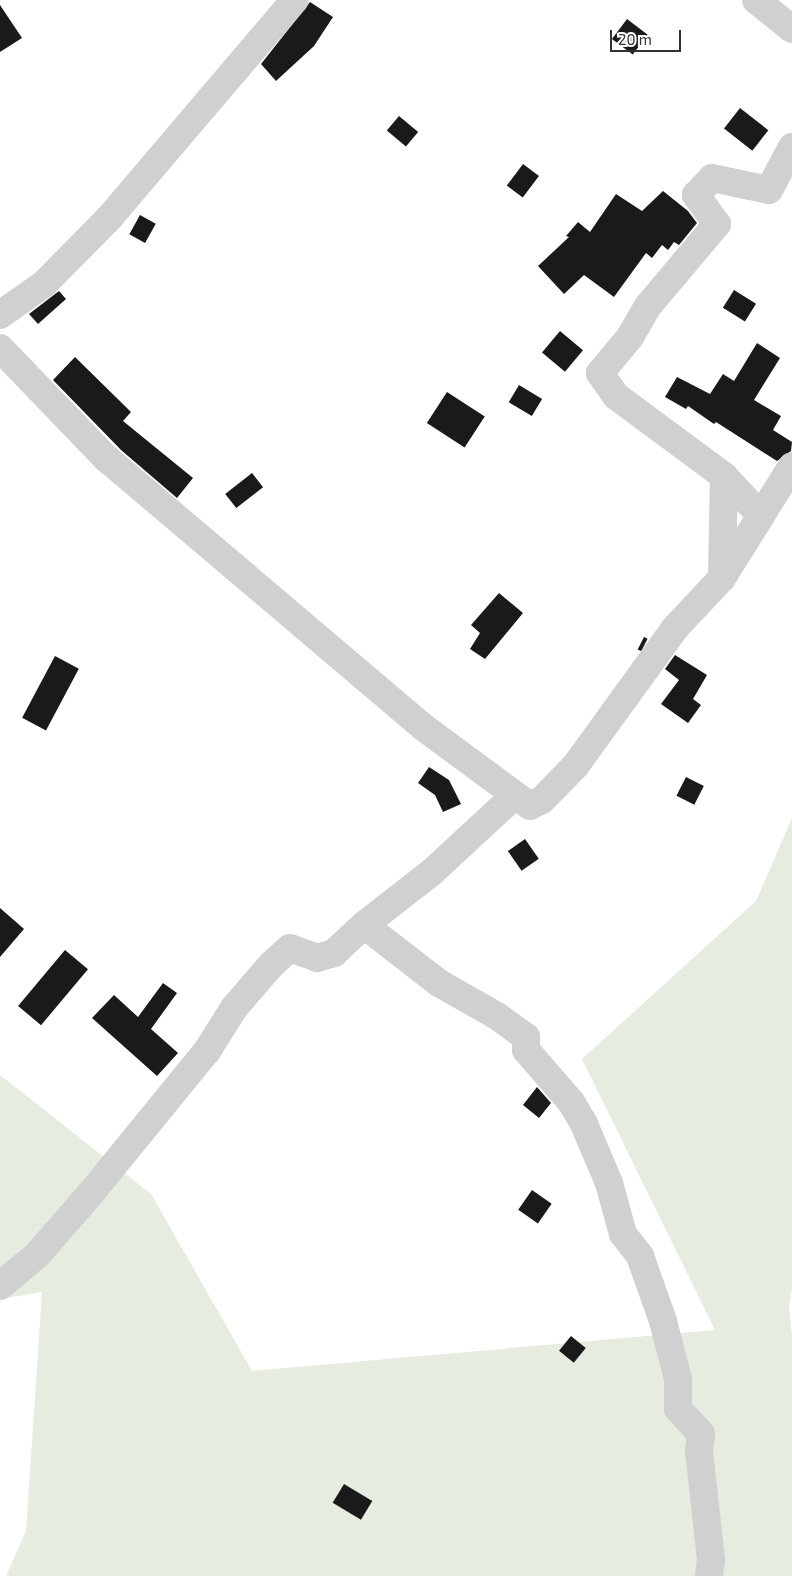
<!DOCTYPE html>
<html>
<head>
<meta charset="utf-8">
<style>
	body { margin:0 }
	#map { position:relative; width:792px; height:1576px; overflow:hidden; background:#fff; font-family:"Exo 2",sans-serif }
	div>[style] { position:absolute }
	.green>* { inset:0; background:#e6ecdf }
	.building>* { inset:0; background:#1a1a1a; transform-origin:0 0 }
	.minor>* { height:28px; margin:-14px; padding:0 14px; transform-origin:14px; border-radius:14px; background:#d0d0d0 }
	span { translate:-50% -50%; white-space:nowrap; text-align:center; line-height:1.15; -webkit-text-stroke:5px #fff; paint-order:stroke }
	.scale { position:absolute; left:610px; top:30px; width:71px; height:22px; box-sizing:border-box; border:2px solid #333; border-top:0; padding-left:6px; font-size:15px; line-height:18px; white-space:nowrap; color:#333; -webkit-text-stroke:4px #fff; paint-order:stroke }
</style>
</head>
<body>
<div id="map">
	<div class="green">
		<div style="clip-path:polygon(792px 818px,792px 1288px,789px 1307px,792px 1335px,792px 1576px,6px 1576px,26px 1531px,42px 1292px,0 1299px,0 1075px,151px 1194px,252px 1371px,715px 1330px,582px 1059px,756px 901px)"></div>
	</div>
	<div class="building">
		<div style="clip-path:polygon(310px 2px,333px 17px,314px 46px,276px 81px,261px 64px)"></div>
		<div style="clip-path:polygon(0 5px,22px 38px,0 52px)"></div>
		<div style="left:627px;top:19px;width:26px;height:25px;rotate:37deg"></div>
		<div style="left:740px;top:108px;width:36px;height:26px;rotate:38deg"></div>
		<div style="left:399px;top:116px;width:25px;height:19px;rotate:40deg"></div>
		<div style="left:523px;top:164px;width:20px;height:27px;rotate:37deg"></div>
		<div style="clip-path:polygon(663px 191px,688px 211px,697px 223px,679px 245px,674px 242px,668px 250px,662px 245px,652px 258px,646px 253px,614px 297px,584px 275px,564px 294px,538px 266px,569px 237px,566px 236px,578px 222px,590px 232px,616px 194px,642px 211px)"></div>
		<div style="left:140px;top:215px;width:18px;height:22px;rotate:29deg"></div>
		<div style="left:734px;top:290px;width:26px;height:21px;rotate:32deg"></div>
		<div style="clip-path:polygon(59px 291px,66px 299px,38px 324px,29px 314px)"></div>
		<div style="left:560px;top:331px;width:30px;height:28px;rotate:40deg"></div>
		<div style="clip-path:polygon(757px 343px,780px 358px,754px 400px,781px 416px,773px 430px,792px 442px,791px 451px,777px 461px,716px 422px,714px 424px,688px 406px,686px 409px,665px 397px,677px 377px,710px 394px,723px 374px,734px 381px)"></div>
		<div style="clip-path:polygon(75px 357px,131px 412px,123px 421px,193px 478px,177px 498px,121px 450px,53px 380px)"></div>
		<div style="left:519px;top:385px;width:27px;height:20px;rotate:31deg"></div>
		<div style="left:447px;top:392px;width:45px;height:37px;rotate:33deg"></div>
		<div style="left:252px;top:473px;width:18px;height:34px;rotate:52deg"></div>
		<div style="clip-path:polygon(499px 593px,523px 613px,485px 659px,470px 649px,480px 633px,471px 625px)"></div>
		<div style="left:644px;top:637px;width:4px;height:14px;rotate:27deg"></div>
		<div style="clip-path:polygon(675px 655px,707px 675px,693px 699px,701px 705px,688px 723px,661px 704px,679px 680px,665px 669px)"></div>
		<div style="left:55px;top:656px;width:27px;height:70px;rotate:28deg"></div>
		<div style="clip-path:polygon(429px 767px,449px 780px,461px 804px,443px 812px,435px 795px,418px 783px)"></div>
		<div style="left:686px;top:777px;width:20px;height:21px;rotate:27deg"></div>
		<div style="left:525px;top:839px;width:24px;height:21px;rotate:55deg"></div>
		<div style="clip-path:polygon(0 908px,24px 929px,0 957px)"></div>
		<div style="left:65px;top:950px;width:30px;height:73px;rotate:40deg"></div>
		<div style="clip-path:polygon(163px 983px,177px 993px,151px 1029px,178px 1053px,157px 1076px,92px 1018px,114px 995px,138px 1017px)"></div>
		<div style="clip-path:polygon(537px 1087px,551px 1103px,539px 1118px,523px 1105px)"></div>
		<div style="left:532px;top:1190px;width:24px;height:24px;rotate:35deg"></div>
		<div style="left:571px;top:1336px;width:19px;height:19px;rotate:39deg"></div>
		<div style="left:344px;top:1484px;width:33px;height:22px;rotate:31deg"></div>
	</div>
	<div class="minor">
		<div style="left:756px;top:0;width:46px;rotate:38.9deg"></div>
		<div style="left:0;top:315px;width:54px;rotate:-35.2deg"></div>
		<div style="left:44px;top:284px;width:94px;rotate:-45.4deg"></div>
		<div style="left:110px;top:217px;width:285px;rotate:-49.6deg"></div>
		<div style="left:0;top:348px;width:153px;rotate:46.1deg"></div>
		<div style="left:106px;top:458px;width:416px;rotate:40.3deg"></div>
		<div style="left:423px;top:727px;width:133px;rotate:36.4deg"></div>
		<div style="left:530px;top:806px;width:13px;rotate:-27deg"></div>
		<div style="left:542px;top:800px;width:49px;rotate:-45.8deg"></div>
		<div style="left:576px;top:765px;width:170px;rotate:-54.1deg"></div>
		<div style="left:676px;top:627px;width:67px;rotate:-46.8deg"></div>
		<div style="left:722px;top:578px;width:132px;rotate:-58deg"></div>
		<div style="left:724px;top:476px;width:54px;rotate:47.2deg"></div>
		<div style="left:722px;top:578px;width:102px;rotate:-88.9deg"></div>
		<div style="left:724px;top:476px;width:134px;rotate:-143.5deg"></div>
		<div style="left:616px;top:396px;width:28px;rotate:-125deg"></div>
		<div style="left:600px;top:373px;width:47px;rotate:-50.2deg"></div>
		<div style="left:630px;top:337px;width:36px;rotate:-60deg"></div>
		<div style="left:648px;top:306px;width:107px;rotate:-49.9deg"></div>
		<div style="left:717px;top:224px;width:36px;rotate:-126deg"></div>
		<div style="left:696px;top:195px;width:23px;rotate:-47deg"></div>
		<div style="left:712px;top:178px;width:58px;rotate:11.9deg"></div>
		<div style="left:769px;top:190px;width:49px;rotate:-61.9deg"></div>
		<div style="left:364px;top:925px;width:95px;rotate:37.7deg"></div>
		<div style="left:439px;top:983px;width:67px;rotate:29.6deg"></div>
		<div style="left:497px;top:1016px;width:36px;rotate:36deg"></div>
		<div style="left:526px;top:1037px;width:13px;rotate:90deg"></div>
		<div style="left:526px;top:1050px;width:69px;rotate:49.1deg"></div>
		<div style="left:571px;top:1102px;width:26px;rotate:59deg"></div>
		<div style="left:584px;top:1124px;width:64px;rotate:67deg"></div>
		<div style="left:609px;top:1183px;width:53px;rotate:74.6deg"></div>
		<div style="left:623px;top:1234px;width:28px;rotate:52deg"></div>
		<div style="left:640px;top:1256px;width:69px;rotate:70.5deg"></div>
		<div style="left:663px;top:1321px;width:60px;rotate:75.5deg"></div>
		<div style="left:678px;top:1379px;width:30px;rotate:90deg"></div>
		<div style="left:678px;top:1409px;width:34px;rotate:47deg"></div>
		<div style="left:701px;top:1434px;width:17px;rotate:97deg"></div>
		<div style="left:699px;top:1451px;width:109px;rotate:83.7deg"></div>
		<div style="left:711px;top:1559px;width:17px;rotate:97deg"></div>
		<div style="left:0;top:1286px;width:48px;rotate:-40deg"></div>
		<div style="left:37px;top:1255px;width:82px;rotate:-48.9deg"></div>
		<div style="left:91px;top:1193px;width:183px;rotate:-50.8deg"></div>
		<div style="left:207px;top:1051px;width:51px;rotate:-57.9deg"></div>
		<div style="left:234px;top:1008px;width:57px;rotate:-49.3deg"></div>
		<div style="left:271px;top:965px;width:25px;rotate:-42deg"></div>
		<div style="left:290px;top:948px;width:29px;rotate:20deg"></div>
		<div style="left:317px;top:958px;width:18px;rotate:-16deg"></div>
		<div style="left:334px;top:953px;width:41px;rotate:-43deg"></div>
		<div style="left:364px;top:925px;width:86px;rotate:-37.9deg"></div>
		<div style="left:432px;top:872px;width:112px;rotate:-42.8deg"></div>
	</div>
	<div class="scale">20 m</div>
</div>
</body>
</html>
